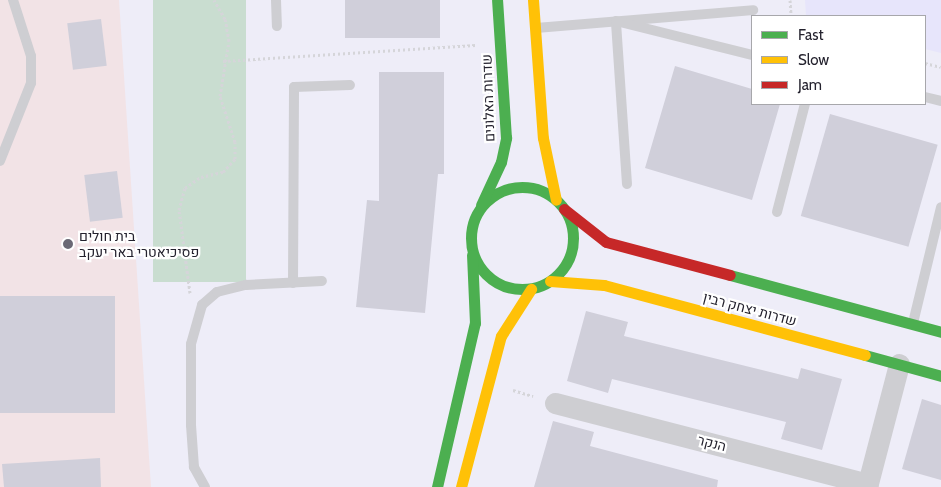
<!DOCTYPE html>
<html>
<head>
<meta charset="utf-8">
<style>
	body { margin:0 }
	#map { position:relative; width:941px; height:487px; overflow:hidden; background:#eeedf8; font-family:Cabin,Heebo,sans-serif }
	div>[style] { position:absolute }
	.built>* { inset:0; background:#e7e5fb }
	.medical>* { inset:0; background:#f2e3e6 }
	.green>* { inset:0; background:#c9ddd0; transform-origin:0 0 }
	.building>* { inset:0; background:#d0cfda; transform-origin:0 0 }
	.path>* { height:3px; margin-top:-1.5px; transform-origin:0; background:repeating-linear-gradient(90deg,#d5d5d9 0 2.5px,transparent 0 5px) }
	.lane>* { height:10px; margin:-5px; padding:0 5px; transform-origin:5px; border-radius:5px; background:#ceced2 }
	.street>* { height:21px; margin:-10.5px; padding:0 10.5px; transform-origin:10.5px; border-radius:10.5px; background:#ceced2 }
	.fast>* { height:11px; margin:-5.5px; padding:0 5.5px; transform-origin:5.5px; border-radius:5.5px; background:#4caf50 }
	.fast>.ring { margin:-5.5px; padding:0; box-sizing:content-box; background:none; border:11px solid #4caf50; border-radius:50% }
	.slow>* { height:11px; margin:-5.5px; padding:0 5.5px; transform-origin:5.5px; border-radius:5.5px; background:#ffc107 }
	.jam>* { height:11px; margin:-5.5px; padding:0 5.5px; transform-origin:5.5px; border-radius:5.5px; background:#c62828 }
	.dots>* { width:14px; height:14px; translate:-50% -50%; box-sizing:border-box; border:2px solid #fff; border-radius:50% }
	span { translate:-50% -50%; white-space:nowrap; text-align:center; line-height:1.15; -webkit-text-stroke:4.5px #fff; paint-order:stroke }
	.street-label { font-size:14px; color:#24222e }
	.poi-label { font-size:14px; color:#24222e }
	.left { translate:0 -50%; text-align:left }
	.legend { position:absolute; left:751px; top:15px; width:175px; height:90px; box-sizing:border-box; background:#fff; border:1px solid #a7a7ab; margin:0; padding:6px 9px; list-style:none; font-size:15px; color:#24222e }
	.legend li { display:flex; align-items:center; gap:10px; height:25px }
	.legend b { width:25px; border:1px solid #a7a7ab }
</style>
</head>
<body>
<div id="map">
	<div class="built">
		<div style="clip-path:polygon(805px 0,941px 0,941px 53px,925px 49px,925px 16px,806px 16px)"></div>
	</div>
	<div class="medical">
		<div style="clip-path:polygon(0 0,119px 0,151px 487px,0 487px)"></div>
	</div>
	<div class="green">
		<div style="left:153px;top:0;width:93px;height:282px"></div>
	</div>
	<div class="building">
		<div style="left:345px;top:0;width:95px;height:38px"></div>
		<div style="left:101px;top:19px;width:47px;height:34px;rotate:83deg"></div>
		<div style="clip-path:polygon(675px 66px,752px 89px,752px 104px,780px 104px,752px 200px,645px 168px)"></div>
		<div style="clip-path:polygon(379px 72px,444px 72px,444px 174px,438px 174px,425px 313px,356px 307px,367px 200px,379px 201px)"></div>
		<div style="left:830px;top:114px;width:112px;height:106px;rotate:16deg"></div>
		<div style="left:117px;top:171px;width:47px;height:33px;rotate:83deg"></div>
		<div style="left:0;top:296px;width:115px;height:117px"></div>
		<div style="clip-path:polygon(586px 311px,628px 322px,624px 336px,798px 379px,801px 368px,842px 379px,822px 450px,781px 439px,786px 422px,612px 379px,608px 393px,567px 381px)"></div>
		<div style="clip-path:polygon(922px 399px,941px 405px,941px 480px,902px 469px)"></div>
		<div style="clip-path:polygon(553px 421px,594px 432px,590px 446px,718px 480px,717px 487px,534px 487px)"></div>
		<div style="clip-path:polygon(100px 458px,101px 487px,4px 487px,2px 464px)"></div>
	</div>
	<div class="path">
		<div style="left:790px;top:0;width:16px;rotate:86deg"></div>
		<div style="left:223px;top:61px;width:253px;rotate:-3.6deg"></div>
		<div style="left:925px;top:63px;width:16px;rotate:14deg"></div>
		<div style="left:190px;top:293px;width:84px;rotate:-97.5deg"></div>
		<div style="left:179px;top:210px;width:23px;rotate:-75deg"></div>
		<div style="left:185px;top:188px;width:19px;rotate:-35deg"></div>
		<div style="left:201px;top:177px;width:23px;rotate:-13deg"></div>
		<div style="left:223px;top:172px;width:18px;rotate:-47deg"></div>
		<div style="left:235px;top:159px;width:17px;rotate:-90deg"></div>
		<div style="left:235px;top:142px;width:48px;rotate:-108.1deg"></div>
		<div style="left:220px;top:96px;width:56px;rotate:-80.7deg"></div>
		<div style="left:229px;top:41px;width:22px;rotate:-100deg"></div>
		<div style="left:225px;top:19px;width:22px;rotate:-120deg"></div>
		<div style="left:513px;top:390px;width:21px;rotate:17deg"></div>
	</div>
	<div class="lane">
		<div style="left:276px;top:0;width:26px;rotate:88deg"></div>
		<div style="left:536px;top:28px;width:218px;rotate:-4.7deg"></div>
		<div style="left:925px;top:97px;width:16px;rotate:14deg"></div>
		<div style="left:0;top:161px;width:84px;rotate:-68.3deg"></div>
		<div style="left:31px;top:83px;width:27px;rotate:-90deg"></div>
		<div style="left:31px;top:56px;width:59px;rotate:-107.8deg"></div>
		<div style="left:627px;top:184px;width:163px;rotate:-93.9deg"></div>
		<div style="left:616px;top:21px;width:140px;rotate:14deg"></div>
		<div style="left:777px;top:212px;width:112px;rotate:-75.5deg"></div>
		<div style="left:293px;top:283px;width:196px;rotate:-89.7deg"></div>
		<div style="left:294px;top:87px;width:56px;rotate:-2deg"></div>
		<div style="left:913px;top:323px;width:119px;rotate:-76.4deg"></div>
		<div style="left:205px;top:487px;width:23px;rotate:-119deg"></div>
		<div style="left:194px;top:467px;width:42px;rotate:-94.1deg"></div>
		<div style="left:191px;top:425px;width:81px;rotate:-90deg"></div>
		<div style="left:191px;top:344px;width:41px;rotate:-74.2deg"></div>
		<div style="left:202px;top:305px;width:20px;rotate:-41deg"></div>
		<div style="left:217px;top:292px;width:30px;rotate:-14deg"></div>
		<div style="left:246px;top:285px;width:76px;rotate:-3deg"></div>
	</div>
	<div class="street">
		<div style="left:555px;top:403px;width:323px;rotate:14.5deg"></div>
		<div style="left:867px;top:487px;width:127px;rotate:-75.4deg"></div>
	</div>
	<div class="fast">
		<div class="ring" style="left:471px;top:187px;width:91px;height:91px"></div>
		<div style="left:481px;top:205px;width:47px;rotate:-65.1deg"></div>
		<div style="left:501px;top:162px;width:25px;rotate:-78deg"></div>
		<div style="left:506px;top:138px;width:138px;rotate:-93.7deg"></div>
		<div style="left:730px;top:275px;width:219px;rotate:15.1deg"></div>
		<div style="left:865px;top:355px;width:79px;rotate:15.4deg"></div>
		<div style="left:437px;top:487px;width:168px;rotate:-77deg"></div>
		<div style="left:475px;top:323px;width:68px;rotate:-92.5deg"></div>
	</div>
	<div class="slow">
		<div style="left:533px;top:0;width:138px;rotate:85.9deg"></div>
		<div style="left:543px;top:138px;width:63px;rotate:78.2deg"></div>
		<div style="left:550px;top:281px;width:54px;rotate:4.2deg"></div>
		<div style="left:604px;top:285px;width:270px;rotate:15deg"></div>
		<div style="left:461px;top:487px;width:156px;rotate:-75.2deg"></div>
		<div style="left:501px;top:336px;width:56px;rotate:-57.4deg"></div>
	</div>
	<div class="jam">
		<div style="left:564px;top:209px;width:53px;rotate:38.2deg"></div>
		<div style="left:606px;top:242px;width:128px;rotate:14.9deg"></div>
	</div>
	<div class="dots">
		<div style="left:68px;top:244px;background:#6b6975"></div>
	</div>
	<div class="street-label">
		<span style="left:488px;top:98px;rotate:-92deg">שדרות האלונים</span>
		<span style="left:750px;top:309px;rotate:15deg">שדרות יצחק רבין</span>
		<span style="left:712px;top:443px;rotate:14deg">הנקר</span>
	</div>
	<div class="poi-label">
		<span class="left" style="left:79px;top:244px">בית חולים<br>פסיכיאטרי באר יעקב</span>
	</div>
	<ul class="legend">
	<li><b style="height:6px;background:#4caf50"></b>Fast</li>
	<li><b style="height:6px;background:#ffc107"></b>Slow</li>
	<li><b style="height:6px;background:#c62828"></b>Jam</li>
	</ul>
</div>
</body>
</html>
